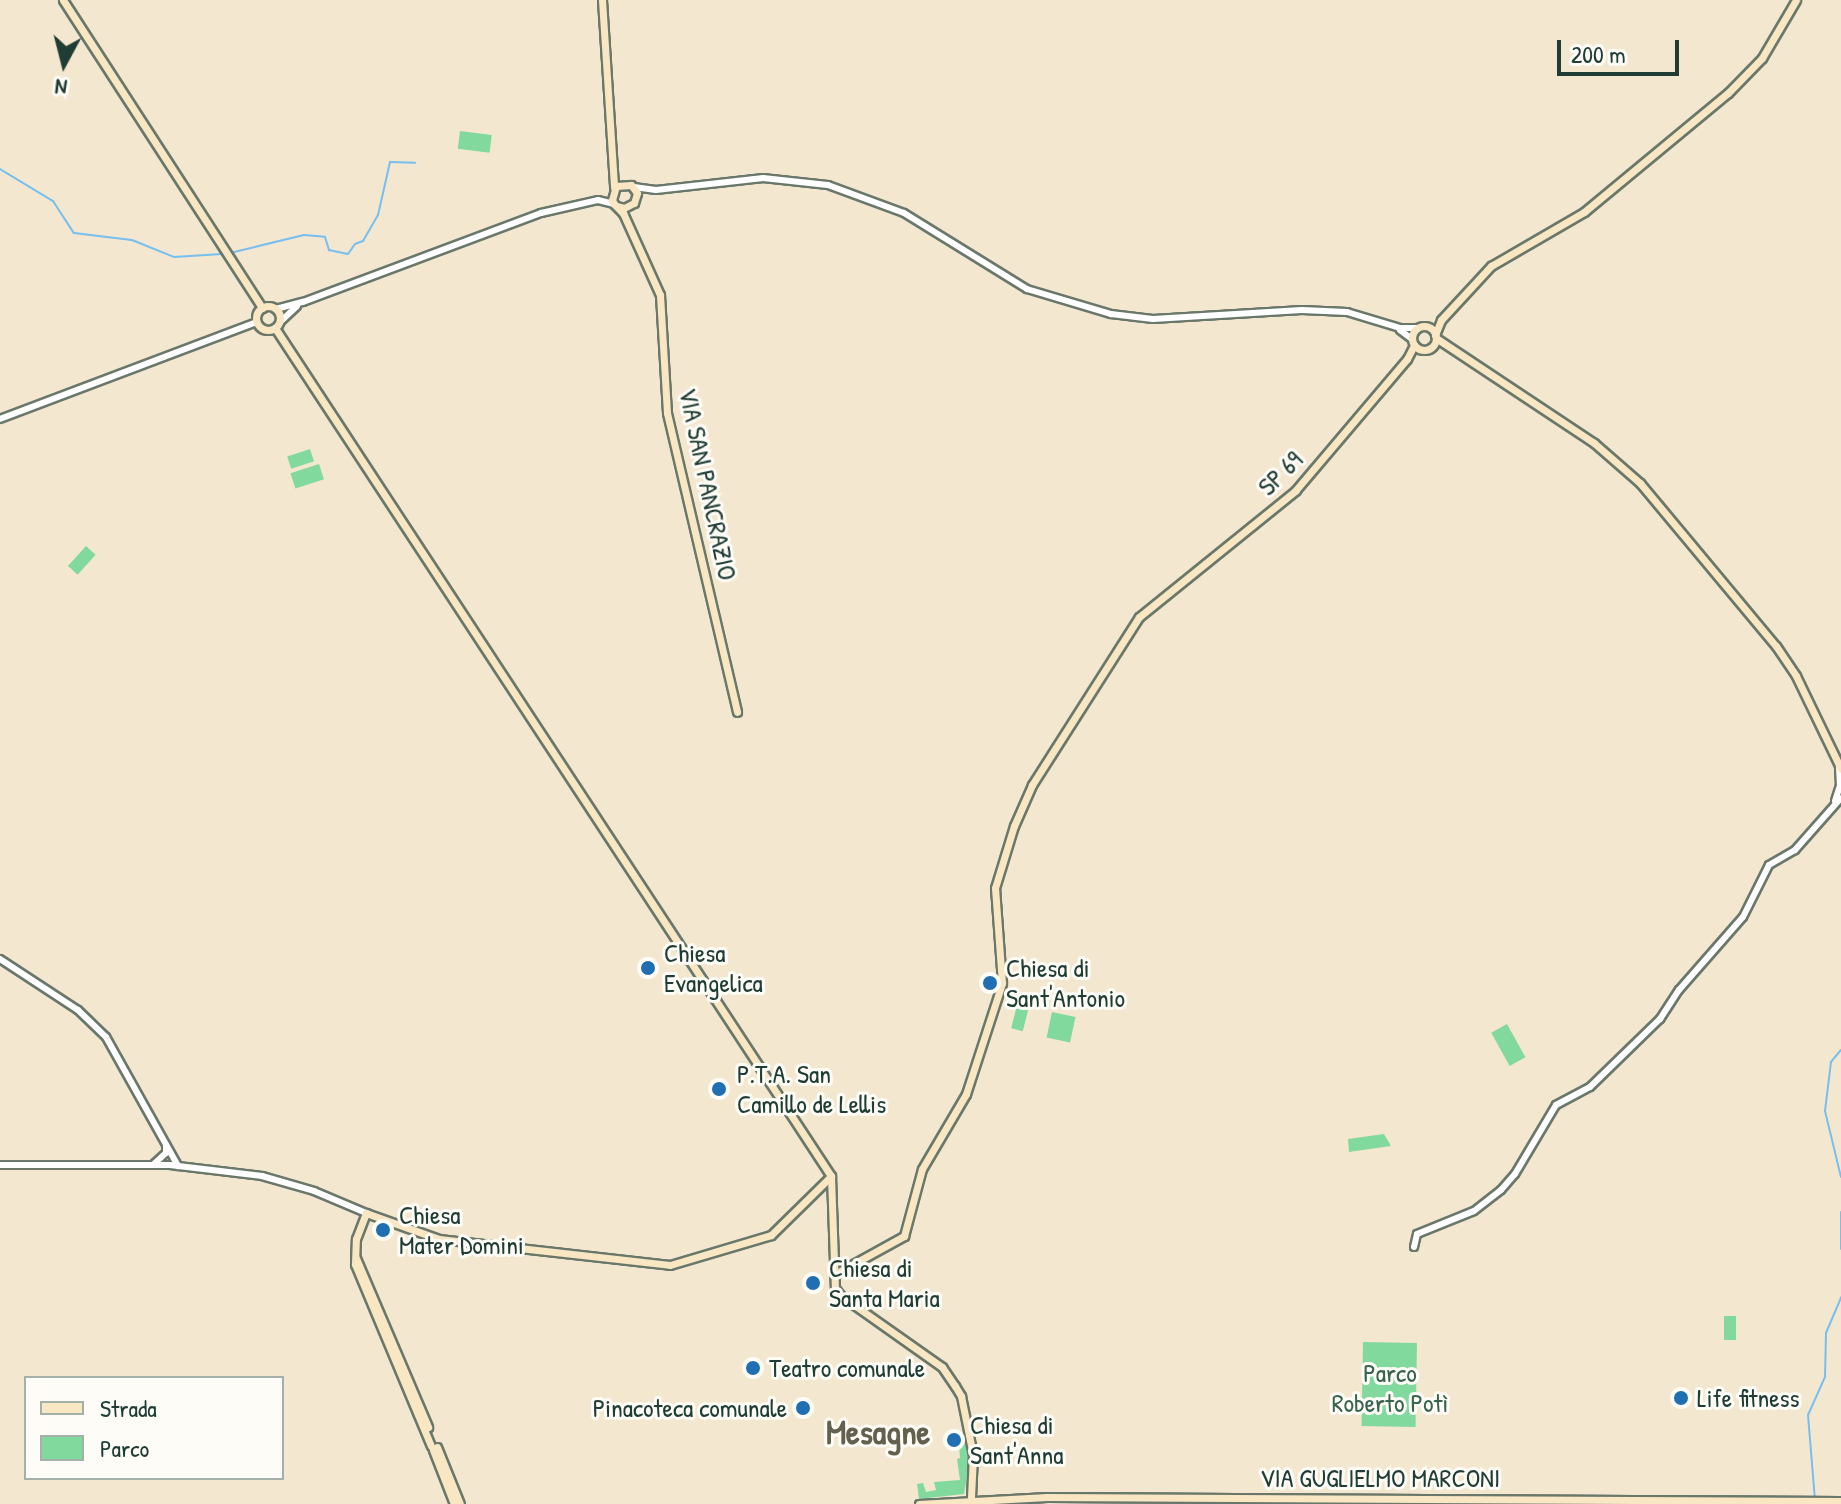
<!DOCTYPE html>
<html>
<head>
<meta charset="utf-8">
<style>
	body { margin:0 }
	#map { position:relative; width:1841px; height:1504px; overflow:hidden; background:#f4e7d0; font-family:"Patrick Hand",sans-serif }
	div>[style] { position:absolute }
	.green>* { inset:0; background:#81d99e; transform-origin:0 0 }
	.stream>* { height:2px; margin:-1px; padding:0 1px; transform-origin:1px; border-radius:1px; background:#76bfef }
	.roads { filter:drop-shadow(2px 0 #6a786b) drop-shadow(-2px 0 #6a786b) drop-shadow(0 2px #6a786b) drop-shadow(0 -2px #6a786b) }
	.tertiary>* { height:6px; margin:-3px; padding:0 3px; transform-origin:3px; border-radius:3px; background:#fff }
	.secondary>* { height:7px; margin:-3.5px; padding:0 3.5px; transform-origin:3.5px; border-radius:3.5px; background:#f9e7c3 }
	.secondary>.ring { margin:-3.5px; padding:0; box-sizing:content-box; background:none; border:7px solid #f9e7c3; border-radius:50% }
	.dots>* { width:22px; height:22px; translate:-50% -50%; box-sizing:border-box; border:4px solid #fdfcf7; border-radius:50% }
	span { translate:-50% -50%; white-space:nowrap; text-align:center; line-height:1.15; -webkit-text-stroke:6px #fdfcf7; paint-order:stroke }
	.street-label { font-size:26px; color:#1f3d34 }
	.poi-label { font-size:26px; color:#1f3d34 }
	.left { translate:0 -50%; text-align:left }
	.right { translate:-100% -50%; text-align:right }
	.park-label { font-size:26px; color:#38644e }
	.district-label { font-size:34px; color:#63614e; font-weight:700 }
	.legend { position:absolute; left:24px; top:1376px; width:260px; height:104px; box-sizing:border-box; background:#fdfcf7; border:2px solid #a4b0a9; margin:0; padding:10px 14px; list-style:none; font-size:24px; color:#1f3d34 }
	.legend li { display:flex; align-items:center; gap:16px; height:40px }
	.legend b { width:40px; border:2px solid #a4b0a9 }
	.north { position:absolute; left:24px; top:24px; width:80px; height:80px; -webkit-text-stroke:6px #fdfcf7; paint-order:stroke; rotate:187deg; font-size:22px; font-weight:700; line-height:32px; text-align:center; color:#1f3d34 }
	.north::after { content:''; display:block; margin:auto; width:28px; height:36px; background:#1f3d34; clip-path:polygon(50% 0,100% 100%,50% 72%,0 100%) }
	.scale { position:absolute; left:1557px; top:40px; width:122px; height:36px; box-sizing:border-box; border:4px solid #1f3d34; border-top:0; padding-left:10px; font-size:24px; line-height:28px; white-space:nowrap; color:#1f3d34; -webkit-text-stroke:6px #fdfcf7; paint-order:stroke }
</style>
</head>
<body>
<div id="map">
	<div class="green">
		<div style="left:460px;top:131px;width:32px;height:18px;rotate:7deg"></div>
		<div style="left:310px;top:449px;width:13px;height:24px;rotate:72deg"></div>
		<div style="left:319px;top:464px;width:16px;height:30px;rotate:72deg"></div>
		<div style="left:86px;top:546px;width:13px;height:27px;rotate:42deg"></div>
		<div style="left:1017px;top:1005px;width:12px;height:24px;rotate:14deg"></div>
		<div style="left:1052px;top:1012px;width:24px;height:26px;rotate:12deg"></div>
		<div style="left:1507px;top:1024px;width:38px;height:18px;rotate:61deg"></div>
		<div style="clip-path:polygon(1384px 1134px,1391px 1146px,1349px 1152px,1348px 1139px)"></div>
		<div style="left:1724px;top:1316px;width:12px;height:24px"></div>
		<div style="left:1417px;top:1343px;width:84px;height:54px;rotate:91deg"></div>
		<div style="clip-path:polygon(961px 1433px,965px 1433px,969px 1464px,964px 1494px,919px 1499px,917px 1484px,923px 1483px,926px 1492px,936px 1490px,934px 1482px,960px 1480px,957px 1459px,960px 1458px,959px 1444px,963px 1443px)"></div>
	</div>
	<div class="stream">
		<div style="left:0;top:169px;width:62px;rotate:31.1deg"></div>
		<div style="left:53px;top:201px;width:38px;rotate:57deg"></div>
		<div style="left:74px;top:233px;width:58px;rotate:6.9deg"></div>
		<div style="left:132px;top:240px;width:45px;rotate:22deg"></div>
		<div style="left:174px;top:257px;width:48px;rotate:-3.6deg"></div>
		<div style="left:230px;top:253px;width:76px;rotate:-13.7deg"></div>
		<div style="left:304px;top:235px;width:21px;rotate:5deg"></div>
		<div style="left:325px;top:237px;width:14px;rotate:73deg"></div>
		<div style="left:329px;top:250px;width:19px;rotate:12deg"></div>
		<div style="left:348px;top:254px;width:12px;rotate:-55deg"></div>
		<div style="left:355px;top:244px;width:9px;rotate:-21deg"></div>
		<div style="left:363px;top:241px;width:30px;rotate:-60deg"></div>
		<div style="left:378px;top:215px;width:54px;rotate:-77.2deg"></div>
		<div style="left:390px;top:162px;width:25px;rotate:2deg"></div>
		<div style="left:1841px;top:1050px;width:16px;rotate:130deg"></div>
		<div style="left:1831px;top:1062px;width:49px;rotate:97deg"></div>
		<div style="left:1825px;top:1111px;width:68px;rotate:76.4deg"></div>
		<div style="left:1841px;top:1212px;width:37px;rotate:90deg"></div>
		<div style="left:1815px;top:1500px;width:85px;rotate:-94.7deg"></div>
		<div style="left:1808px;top:1415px;width:42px;rotate:-65.9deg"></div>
		<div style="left:1825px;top:1377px;width:44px;rotate:-88.7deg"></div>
		<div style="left:1826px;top:1333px;width:39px;rotate:-67deg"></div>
	</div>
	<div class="roads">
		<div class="tertiary">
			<div style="left:634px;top:187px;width:22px;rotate:8deg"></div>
			<div style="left:656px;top:190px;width:108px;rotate:-6.4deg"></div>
			<div style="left:763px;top:178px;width:65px;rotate:6.1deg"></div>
			<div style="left:828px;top:185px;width:81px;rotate:20.2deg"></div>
			<div style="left:904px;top:213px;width:145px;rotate:31.7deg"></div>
			<div style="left:1027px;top:289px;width:88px;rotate:16.6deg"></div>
			<div style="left:1111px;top:314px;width:42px;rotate:6.8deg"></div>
			<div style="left:1153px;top:319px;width:149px;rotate:-3.5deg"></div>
			<div style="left:1302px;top:310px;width:45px;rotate:2.5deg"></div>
			<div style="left:1347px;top:312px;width:55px;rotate:16.8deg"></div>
			<div style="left:1400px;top:328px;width:16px"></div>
			<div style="left:276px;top:309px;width:28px;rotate:-15deg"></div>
			<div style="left:303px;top:302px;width:254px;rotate:-20.5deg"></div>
			<div style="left:541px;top:213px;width:58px;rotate:-12.8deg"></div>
			<div style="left:598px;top:200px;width:16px;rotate:14deg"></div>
			<div style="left:280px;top:322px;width:23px;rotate:-43deg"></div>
			<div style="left:1400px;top:330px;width:15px;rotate:37deg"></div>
			<div style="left:0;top:419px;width:275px;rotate:-20.7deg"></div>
			<div style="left:1835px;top:801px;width:16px;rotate:-72deg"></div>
			<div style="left:1840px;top:786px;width:20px;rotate:-93deg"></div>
			<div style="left:0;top:959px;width:93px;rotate:33.2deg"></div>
			<div style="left:78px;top:1010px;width:39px;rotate:44deg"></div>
			<div style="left:106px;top:1037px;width:148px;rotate:60.8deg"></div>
			<div style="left:154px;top:1164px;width:16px;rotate:-43deg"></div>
			<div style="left:166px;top:1153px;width:8px;rotate:-90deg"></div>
			<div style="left:0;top:1165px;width:170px"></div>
			<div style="left:170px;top:1165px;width:93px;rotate:6.8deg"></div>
			<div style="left:262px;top:1176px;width:54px;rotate:16.1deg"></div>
			<div style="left:314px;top:1191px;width:56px;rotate:22.9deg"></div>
			<div style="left:1414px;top:1247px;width:13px;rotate:-77deg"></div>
			<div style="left:1417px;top:1234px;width:61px;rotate:-22deg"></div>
			<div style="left:1474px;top:1211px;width:34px;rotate:-38deg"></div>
			<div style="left:1501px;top:1190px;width:21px;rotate:-49deg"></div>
			<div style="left:1515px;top:1174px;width:80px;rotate:-59.3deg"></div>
			<div style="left:1556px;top:1105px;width:38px;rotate:-28deg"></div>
			<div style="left:1590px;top:1087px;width:98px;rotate:-44.2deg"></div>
			<div style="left:1660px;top:1019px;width:35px;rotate:-57deg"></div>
			<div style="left:1679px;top:990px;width:97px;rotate:-48.8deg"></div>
			<div style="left:1743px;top:917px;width:58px;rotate:-63.4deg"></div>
			<div style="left:1769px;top:865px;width:30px;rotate:-30deg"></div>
			<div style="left:1795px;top:850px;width:69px;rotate:-48.5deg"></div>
		</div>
		<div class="secondary">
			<div style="left:63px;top:0;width:367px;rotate:57.1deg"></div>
			<div style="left:602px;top:0;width:188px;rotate:86.3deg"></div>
			<div style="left:617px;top:206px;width:7px;rotate:16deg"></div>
			<div style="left:624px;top:208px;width:11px;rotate:-27deg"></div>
			<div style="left:634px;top:203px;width:10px;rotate:-73deg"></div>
			<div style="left:637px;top:193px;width:10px;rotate:-127deg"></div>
			<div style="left:631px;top:185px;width:15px;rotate:176deg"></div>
			<div style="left:616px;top:186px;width:15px;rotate:106deg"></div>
			<div style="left:612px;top:200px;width:4px;rotate:63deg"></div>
			<div style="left:614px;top:204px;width:13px;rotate:45deg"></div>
			<div style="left:623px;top:213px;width:90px;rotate:65.7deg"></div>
			<div style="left:660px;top:295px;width:118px;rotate:86.6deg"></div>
			<div style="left:667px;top:413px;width:307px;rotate:76.8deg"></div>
			<div class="ring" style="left:256px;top:306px;width:17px;height:17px"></div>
			<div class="ring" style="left:1412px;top:326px;width:17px;height:17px"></div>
			<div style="left:275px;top:328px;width:1014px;rotate:56.75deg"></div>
			<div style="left:1435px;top:335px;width:16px;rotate:-68deg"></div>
			<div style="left:1441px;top:320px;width:74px;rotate:-47.2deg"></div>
			<div style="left:1491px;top:266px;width:108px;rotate:-30.1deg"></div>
			<div style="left:1584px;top:212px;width:187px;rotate:-39.6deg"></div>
			<div style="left:1728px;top:93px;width:49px;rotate:-45.8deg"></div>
			<div style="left:1762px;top:58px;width:67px;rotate:-59.6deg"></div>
			<div style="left:1436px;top:338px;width:190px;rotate:33.6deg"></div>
			<div style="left:1594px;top:443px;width:61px;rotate:41deg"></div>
			<div style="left:1640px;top:483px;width:212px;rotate:50.2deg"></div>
			<div style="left:1776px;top:646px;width:36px;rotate:56deg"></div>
			<div style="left:1796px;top:676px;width:103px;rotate:64.2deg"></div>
			<div style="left:831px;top:1176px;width:112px;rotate:88deg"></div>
			<div style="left:835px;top:1288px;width:9px;rotate:54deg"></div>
			<div style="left:840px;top:1295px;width:125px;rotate:35.2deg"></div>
			<div style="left:942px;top:1367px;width:23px;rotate:56deg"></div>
			<div style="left:955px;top:1386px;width:12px;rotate:59deg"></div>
			<div style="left:961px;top:1396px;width:60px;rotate:78.5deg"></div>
			<div style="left:973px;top:1455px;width:43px;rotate:92.7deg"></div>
			<div style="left:356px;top:1258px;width:184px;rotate:66.9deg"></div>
			<div style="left:835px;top:1274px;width:79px;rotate:-28.8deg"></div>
			<div style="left:904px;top:1236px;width:69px;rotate:-75deg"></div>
			<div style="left:922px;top:1169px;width:87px;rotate:-59.6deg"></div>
			<div style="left:966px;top:1094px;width:117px;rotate:-72deg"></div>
			<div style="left:1002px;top:983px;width:95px;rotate:-94.2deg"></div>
			<div style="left:995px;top:888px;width:65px;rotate:-73deg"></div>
			<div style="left:1014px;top:826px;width:45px;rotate:-66.3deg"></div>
			<div style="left:1032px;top:785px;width:199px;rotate:-57.5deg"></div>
			<div style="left:1139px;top:617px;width:201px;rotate:-38.9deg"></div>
			<div style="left:1295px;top:491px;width:173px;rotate:-49.7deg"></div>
			<div style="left:1407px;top:359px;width:16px;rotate:-63deg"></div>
			<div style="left:431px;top:1446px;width:197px;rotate:-112.7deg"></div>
			<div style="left:355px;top:1264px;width:25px;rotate:-88deg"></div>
			<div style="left:356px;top:1239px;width:28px;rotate:-69deg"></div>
			<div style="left:366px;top:1213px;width:77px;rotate:19.6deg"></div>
			<div style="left:439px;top:1239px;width:232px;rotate:6.4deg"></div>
			<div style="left:670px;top:1265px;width:105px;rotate:-16.5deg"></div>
			<div style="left:771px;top:1235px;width:84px;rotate:-44.5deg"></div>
			<div style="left:437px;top:1447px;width:61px;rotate:68deg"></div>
			<div style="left:433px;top:1450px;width:58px;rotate:68.7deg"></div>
			<div style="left:919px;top:1504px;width:128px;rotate:-3.1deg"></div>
			<div style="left:1047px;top:1497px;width:794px;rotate:0.29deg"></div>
		</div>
	</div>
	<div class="dots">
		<div style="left:648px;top:968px;background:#1f6fb2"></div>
		<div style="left:990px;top:983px;background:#1f6fb2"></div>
		<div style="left:719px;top:1089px;background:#1f6fb2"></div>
		<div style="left:383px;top:1230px;background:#1f6fb2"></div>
		<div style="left:813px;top:1283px;background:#1f6fb2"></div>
		<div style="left:753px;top:1368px;background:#1f6fb2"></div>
		<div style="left:1681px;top:1398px;background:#1f6fb2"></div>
		<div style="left:803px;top:1408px;background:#1f6fb2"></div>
		<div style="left:954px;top:1440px;background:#1f6fb2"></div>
	</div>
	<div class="street-label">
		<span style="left:1280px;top:473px;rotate:-45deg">SP 69</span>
		<span style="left:708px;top:484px;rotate:78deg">VIA SAN PANCRAZIO</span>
		<span style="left:1380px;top:1478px">VIA GUGLIELMO MARCONI</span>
	</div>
	<div class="poi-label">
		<span class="left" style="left:664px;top:968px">Chiesa<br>Evangelica</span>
		<span class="left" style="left:1006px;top:983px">Chiesa di<br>Sant'Antonio</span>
		<span class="left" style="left:737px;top:1089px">P.T.A. San<br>Camillo de Lellis</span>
		<span class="left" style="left:399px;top:1230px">Chiesa<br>Mater Domini</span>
		<span class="left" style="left:829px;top:1283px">Chiesa di<br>Santa Maria</span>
		<span class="left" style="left:769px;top:1368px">Teatro comunale</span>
		<span class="left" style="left:1697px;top:1398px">Life fitness</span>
		<span class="right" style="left:787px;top:1408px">Pinacoteca comunale</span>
		<span class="left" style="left:970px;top:1440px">Chiesa di<br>Sant'Anna</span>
	</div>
	<div class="park-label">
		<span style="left:1390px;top:1388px">Parco<br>Roberto Potì</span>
	</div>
	<div class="district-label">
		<span style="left:878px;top:1433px">Mesagne</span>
	</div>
	<ul class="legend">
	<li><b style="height:10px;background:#f9e7c3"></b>Strada</li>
	<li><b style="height:22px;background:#81d99e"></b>Parco</li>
	</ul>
	<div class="north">N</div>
	<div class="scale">200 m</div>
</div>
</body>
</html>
